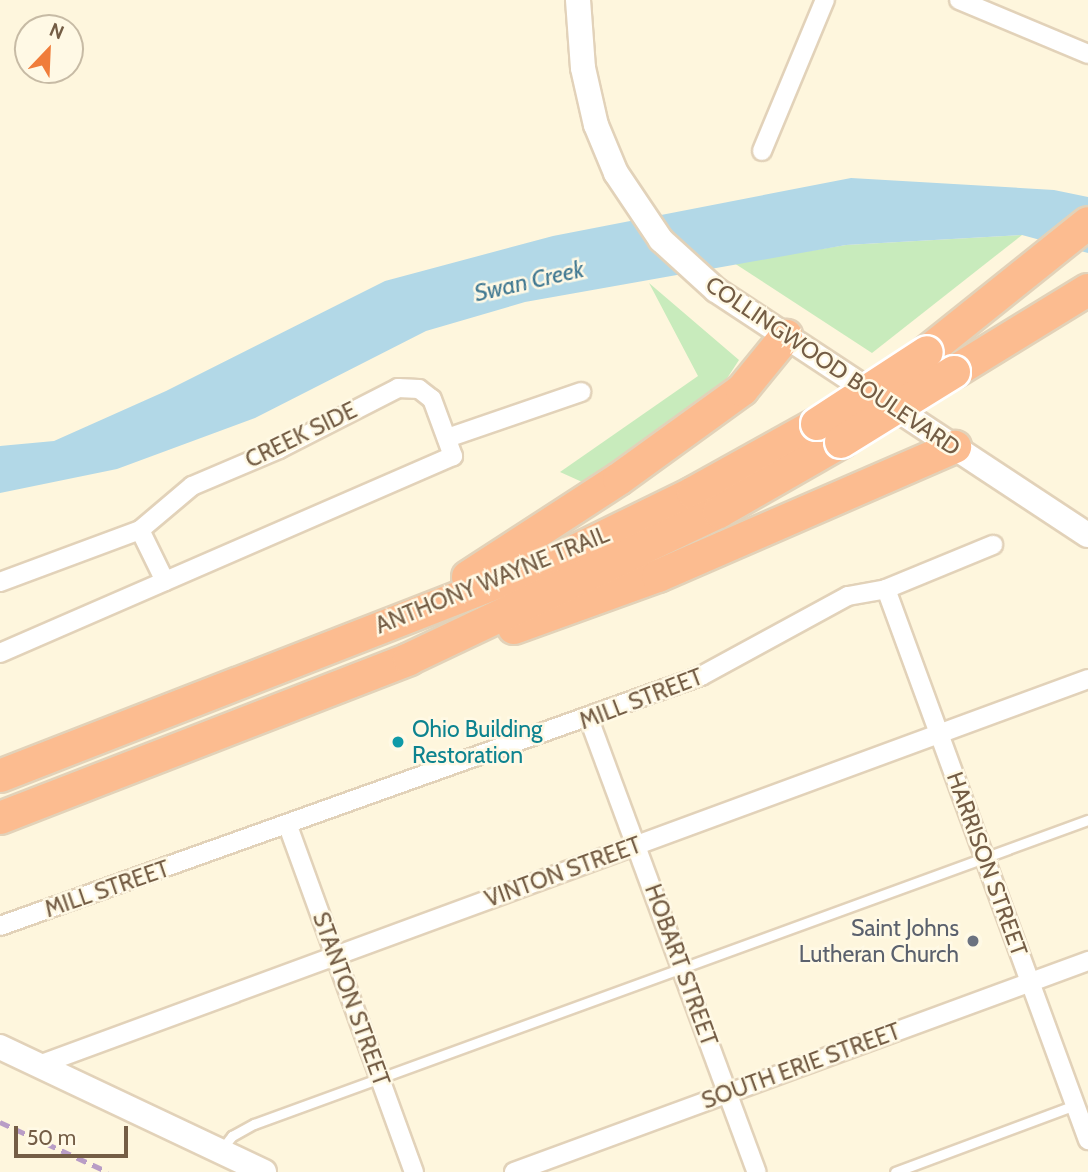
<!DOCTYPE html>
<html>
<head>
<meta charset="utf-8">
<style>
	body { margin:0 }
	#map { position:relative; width:1088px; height:1172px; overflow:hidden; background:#fef6dd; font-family:Cabin,sans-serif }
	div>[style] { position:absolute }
	.green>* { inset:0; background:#c8ebbc }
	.water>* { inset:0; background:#b2d8e7 }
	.roads { filter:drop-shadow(2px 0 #e2d2b9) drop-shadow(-2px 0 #e2d2b9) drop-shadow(0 2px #e2d2b9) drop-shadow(0 -2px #e2d2b9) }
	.lane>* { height:9px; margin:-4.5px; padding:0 4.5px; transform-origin:4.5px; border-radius:4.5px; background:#fff }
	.street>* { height:18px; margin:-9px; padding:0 9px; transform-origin:9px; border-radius:9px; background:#fff }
	.secondary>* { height:24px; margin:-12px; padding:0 12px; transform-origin:12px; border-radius:12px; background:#fff }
	.highway>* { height:32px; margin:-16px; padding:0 16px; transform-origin:16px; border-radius:16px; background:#fcbc90 }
	.rail>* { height:4.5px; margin-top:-2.25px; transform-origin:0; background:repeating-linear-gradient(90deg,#b99dc6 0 10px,transparent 0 17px) }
	.bridges { filter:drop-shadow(2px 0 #fff) drop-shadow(-2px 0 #fff) drop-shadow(0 2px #fff) drop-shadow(0 -2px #fff) }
	.highway-bridge>* { height:32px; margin:-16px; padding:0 16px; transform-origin:16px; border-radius:16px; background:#fcbc90 }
	.dots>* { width:19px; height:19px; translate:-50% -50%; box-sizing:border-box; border:4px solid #fff9e5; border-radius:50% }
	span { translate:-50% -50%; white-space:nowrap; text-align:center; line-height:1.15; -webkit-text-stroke:5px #fff9e5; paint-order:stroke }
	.street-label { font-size:23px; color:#745d45 }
	.culture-label { font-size:23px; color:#0d838f }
	.left { translate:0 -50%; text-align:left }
	.worship-label { font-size:23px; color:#5b616d }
	.right { translate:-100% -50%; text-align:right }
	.water-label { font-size:24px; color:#407891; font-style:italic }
	.north { position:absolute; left:14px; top:14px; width:70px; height:70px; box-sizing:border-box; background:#fff9e5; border:2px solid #c7bba5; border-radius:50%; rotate:23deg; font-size:19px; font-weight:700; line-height:28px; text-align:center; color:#745d45 }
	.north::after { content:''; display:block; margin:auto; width:24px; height:32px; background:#f07d3a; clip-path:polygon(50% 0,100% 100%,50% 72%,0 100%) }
	.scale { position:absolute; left:14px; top:1126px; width:114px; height:32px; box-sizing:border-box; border:4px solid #745d45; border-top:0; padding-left:9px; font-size:21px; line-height:24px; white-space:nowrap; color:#745d45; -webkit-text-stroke:5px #fff9e5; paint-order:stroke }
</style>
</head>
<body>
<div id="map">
	<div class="green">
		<div style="clip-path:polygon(1022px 235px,872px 353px,734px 263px,846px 245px)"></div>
		<div style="clip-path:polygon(649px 283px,739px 360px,724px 383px,591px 486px,560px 472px,698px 376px)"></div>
	</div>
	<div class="water">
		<div style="clip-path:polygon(851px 178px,1054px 190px,1088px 197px,1088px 253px,1022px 235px,846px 245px,525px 302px,426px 331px,255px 418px,117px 469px,0 493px,0 446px,54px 441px,166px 391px,385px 281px,553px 236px)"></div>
	</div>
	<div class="roads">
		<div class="lane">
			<div style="left:221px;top:1150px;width:18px;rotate:-52deg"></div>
			<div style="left:232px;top:1136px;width:25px;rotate:-29deg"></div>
			<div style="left:254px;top:1124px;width:888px;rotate:-20.03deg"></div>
			<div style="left:895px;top:1172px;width:192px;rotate:-20.4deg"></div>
		</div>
		<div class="street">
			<div style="left:959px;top:0;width:140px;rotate:22.7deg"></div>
			<div style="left:762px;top:151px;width:164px;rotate:-67.4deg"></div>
			<div style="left:447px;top:438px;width:142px;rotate:-18.9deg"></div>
			<div style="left:140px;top:530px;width:57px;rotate:63.9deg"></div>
			<div style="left:0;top:582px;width:149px;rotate:-20.4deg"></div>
			<div style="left:140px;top:530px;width:68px;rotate:-40.2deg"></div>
			<div style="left:192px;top:486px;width:95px;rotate:-23deg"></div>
			<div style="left:279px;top:449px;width:134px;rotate:-27.1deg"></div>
			<div style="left:398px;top:388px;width:21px;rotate:3deg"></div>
			<div style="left:419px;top:389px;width:16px;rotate:38deg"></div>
			<div style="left:432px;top:399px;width:61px;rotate:69.8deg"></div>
			<div style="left:453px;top:456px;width:494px;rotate:156.5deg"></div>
			<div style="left:886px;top:589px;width:587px;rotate:69.87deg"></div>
			<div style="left:589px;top:719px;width:483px;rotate:69.7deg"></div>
			<div style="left:288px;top:826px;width:368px;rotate:70deg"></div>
			<div style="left:0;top:926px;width:744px;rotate:-19.63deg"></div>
			<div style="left:701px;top:676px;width:167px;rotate:-28.6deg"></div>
			<div style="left:848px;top:596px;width:39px;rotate:-10deg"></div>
			<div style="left:886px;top:589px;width:116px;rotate:-22.4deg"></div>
			<div style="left:39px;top:1065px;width:1118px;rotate:-20.2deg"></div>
			<div style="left:514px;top:1172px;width:612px;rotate:-20.18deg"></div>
		</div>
		<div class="secondary">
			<div style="left:578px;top:0;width:68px;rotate:85.8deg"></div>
			<div style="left:583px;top:68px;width:58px;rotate:77.2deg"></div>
			<div style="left:596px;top:125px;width:52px;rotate:67.4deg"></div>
			<div style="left:616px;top:173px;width:81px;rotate:56.1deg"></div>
			<div style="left:661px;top:240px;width:74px;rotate:42.3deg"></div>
			<div style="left:716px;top:290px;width:445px;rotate:33.4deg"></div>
			<div style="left:0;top:1047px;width:292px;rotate:25.3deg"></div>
		</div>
		<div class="highway">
			<div style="left:927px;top:352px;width:206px;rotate:-38.7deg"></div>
			<div style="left:954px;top:372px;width:157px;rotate:-31.5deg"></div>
			<div style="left:468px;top:577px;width:180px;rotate:-33deg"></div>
			<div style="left:619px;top:479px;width:152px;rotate:-35.9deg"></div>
			<div style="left:742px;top:390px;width:70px;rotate:-50.8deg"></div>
			<div style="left:514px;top:628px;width:153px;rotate:-19.9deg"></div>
			<div style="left:658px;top:576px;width:324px;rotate:-23.5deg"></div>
			<div style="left:0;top:776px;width:601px;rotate:-21.27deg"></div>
			<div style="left:560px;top:558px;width:148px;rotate:-26deg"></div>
			<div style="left:693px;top:493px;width:142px;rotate:-29.1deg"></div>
			<div style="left:0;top:818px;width:439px;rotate:-21.2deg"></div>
			<div style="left:409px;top:659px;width:343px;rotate:-25.4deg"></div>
			<div style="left:719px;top:512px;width:141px;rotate:-29.8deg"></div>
		</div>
	</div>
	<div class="rail">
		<div style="left:0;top:1122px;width:119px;rotate:24.8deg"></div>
	</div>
	<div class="bridges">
		<div class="highway-bridge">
			<div style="left:817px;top:424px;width:131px;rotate:-33.2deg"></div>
			<div style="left:841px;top:442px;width:133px;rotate:-31.8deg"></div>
		</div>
	</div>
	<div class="dots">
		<div style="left:398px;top:742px;background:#0f9aa8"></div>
		<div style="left:973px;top:941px;background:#6b7280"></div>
	</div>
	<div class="street-label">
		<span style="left:833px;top:366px;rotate:34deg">COLLINGWOOD BOULEVARD</span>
		<span style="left:301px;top:435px;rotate:-26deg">CREEK SIDE</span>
		<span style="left:492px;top:580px;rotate:-22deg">ANTHONY WAYNE TRAIL</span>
		<span style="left:641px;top:699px;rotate:-21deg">MILL STREET</span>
		<span style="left:987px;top:864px;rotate:70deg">HARRISON STREET</span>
		<span style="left:563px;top:872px;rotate:-20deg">VINTON STREET</span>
		<span style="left:107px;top:889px;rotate:-19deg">MILL STREET</span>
		<span style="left:681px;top:965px;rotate:70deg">HOBART STREET</span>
		<span style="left:351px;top:999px;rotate:70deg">STANTON STREET</span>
		<span style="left:801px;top:1066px;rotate:-20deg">SOUTH ERIE STREET</span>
	</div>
	<div class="culture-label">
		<span class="left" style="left:412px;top:742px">Ohio Building<br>Restoration</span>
	</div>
	<div class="worship-label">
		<span class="right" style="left:959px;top:941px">Saint Johns<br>Lutheran Church</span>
	</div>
	<div class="water-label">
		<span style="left:529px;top:281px;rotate:-13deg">Swan Creek</span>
	</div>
	<div class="north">N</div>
	<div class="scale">50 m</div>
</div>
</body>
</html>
